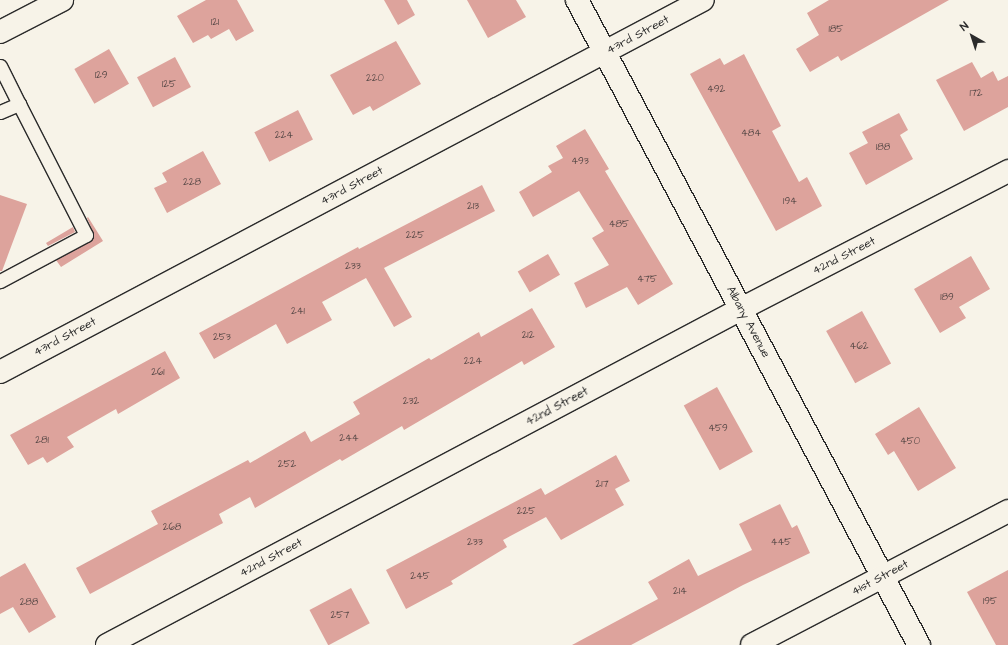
<!DOCTYPE html>
<html>
<head>
<meta charset="utf-8">
<style>
	body { margin:0 }
	#map { position:relative; width:1008px; height:645px; overflow:hidden; background:#f7f3e8; font-family:"Architects Daughter",sans-serif }
	div>[style] { position:absolute }
	.building>* { inset:0; background:#dda39c; transform-origin:0 0 }
	.roads { filter:drop-shadow(1px 0 #2b2b2b) drop-shadow(-1px 0 #2b2b2b) drop-shadow(0 1px #2b2b2b) drop-shadow(0 -1px #2b2b2b) }
	.service>* { height:13px; margin:-6.5px; padding:0 6.5px; transform-origin:6.5px; border-radius:6.5px; background:#f7f3e8 }
	.minor>* { height:22px; margin:-11px; padding:0 11px; transform-origin:11px; border-radius:11px; background:#f7f3e8 }
	span { translate:-50% -50%; white-space:nowrap; text-align:center; line-height:1.15; -webkit-text-stroke:3px #f7f3e8; paint-order:stroke }
	.number-label { font-size:10px; color:#584947 }
	.number-label span { -webkit-text-stroke-width:0 }
	.street-label { font-size:12px; color:#2b2b2b }
	.north { position:absolute; left:952px; top:16px; width:40px; height:40px; -webkit-text-stroke:3px #f7f3e8; paint-order:stroke; rotate:321deg; font-size:11px; font-weight:700; line-height:16px; text-align:center; color:#2b2b2b }
	.north::after { content:''; display:block; margin:auto; width:14px; height:18px; background:#2b2b2b; clip-path:polygon(50% 0,100% 100%,50% 72%,0 100%) }
</style>
</head>
<body>
<div id="map">
	<div class="building">
		<div style="clip-path:polygon(206px 0,237px 0,254px 31px,236px 41px,229px 29px,211px 39px,208px 35px,193px 43px,177px 16px)"></div>
		<div style="clip-path:polygon(384px 0,407px 0,415px 15px,398px 25px)"></div>
		<div style="clip-path:polygon(467px 0,516px 0,526px 17px,488px 38px)"></div>
		<div style="clip-path:polygon(829px 0,949px 0,841px 61px,838px 56px,810px 72px,796px 49px,819px 35px,807px 13px)"></div>
		<div style="clip-path:polygon(396px 41px,421px 84px,373px 111px,370px 106px,353px 115px,330px 75px)"></div>
		<div style="left:109px;top:49px;width:40px;height:40px;rotate:60deg"></div>
		<div style="clip-path:polygon(744px 54px,781px 126px,772px 131px,799px 182px,807px 177px,822px 206px,776px 231px,690px 74px,720px 58px,724px 65px)"></div>
		<div style="left:175px;top:57px;width:34px;height:43px;rotate:62deg"></div>
		<div style="clip-path:polygon(972px 62px,981px 78px,993px 71px,998px 81px,1008px 76px,1008px 107px,964px 131px,936px 80px)"></div>
		<div style="left:298px;top:110px;width:33px;height:49px;rotate:63deg"></div>
		<div style="clip-path:polygon(899px 113px,908px 130px,900px 135px,913px 159px,866px 185px,849px 153px,868px 143px,862px 132px)"></div>
		<div style="clip-path:polygon(585px 129px,609px 169px,605px 171px,673px 284px,638px 305px,627px 287px,586px 308px,574px 283px,609px 265px,592px 238px,604px 231px,579px 191px,533px 217px,519px 192px,552px 172px,548px 166px,563px 158px,556px 146px)"></div>
		<div style="clip-path:polygon(203px 151px,221px 184px,167px 213px,154px 188px,167px 182px,162px 173px)"></div>
		<div style="clip-path:polygon(482px 185px,495px 211px,384px 268px,412px 317px,394px 327px,366px 278px,322px 302px,332px 320px,287px 344px,276px 324px,214px 359px,199px 333px,358px 247px,359px 249px)"></div>
		<div style="clip-path:polygon(0 195px,27px 204px,2px 271px,0 271px)"></div>
		<div style="clip-path:polygon(88px 217px,103px 241px,61px 267px,56px 260px,93px 239px,93px 232px,87px 218px)"></div>
		<div style="clip-path:polygon(73px 227px,75px 232px,48px 246px,46px 243px)"></div>
		<div style="left:548px;top:254px;width:24px;height:35px;rotate:60deg"></div>
		<div style="clip-path:polygon(971px 256px,990px 289px,959px 307px,966px 318px,940px 333px,914px 289px)"></div>
		<div style="clip-path:polygon(532px 308px,555px 347px,524px 365px,522px 361px,404px 430px,402px 426px,342px 461px,340px 459px,255px 508px,250px 497px,219px 514px,223px 523px,90px 594px,76px 568px,158px 524px,151px 511px,248px 460px,250px 463px,305px 431px,311px 442px,360px 414px,353px 402px,429px 358px,431px 360px,479px 332px,481px 337px)"></div>
		<div style="left:862px;top:311px;width:60px;height:41px;rotate:61deg"></div>
		<div style="clip-path:polygon(165px 351px,180px 378px,118px 414px,116px 409px,67px 437px,74px 447px,47px 463px,43px 457px,28px 465px,10px 435px)"></div>
		<div style="left:717px;top:387px;width:74px;height:38px;rotate:61deg"></div>
		<div style="clip-path:polygon(919px 407px,956px 468px,918px 491px,894px 451px,888px 455px,875px 434px)"></div>
		<div style="clip-path:polygon(616px 455px,630px 481px,615px 489px,624px 505px,561px 540px,546px 517px,503px 540px,507px 547px,451px 581px,453px 584px,406px 609px,386px 570px,541px 488px,545px 495px)"></div>
		<div style="clip-path:polygon(780px 504px,792px 528px,797px 525px,810px 553px,743px 585px,631px 645px,572px 645px,658px 599px,648px 582px,689px 559px,698px 576px,752px 550px,739px 524px)"></div>
		<div style="clip-path:polygon(25px 563px,56px 617px,29px 633px,13px 607px,0 614px,0 577px)"></div>
		<div style="clip-path:polygon(1008px 570px,1008px 645px,996px 645px,967px 592px)"></div>
		<div style="left:351px;top:588px;width:40px;height:47px;rotate:62deg"></div>
	</div>
	<div class="roads">
		<div class="service">
			<div style="left:0;top:66px;width:42px;rotate:63.4deg"></div>
			<div style="left:0;top:112px;width:21px;rotate:-23deg"></div>
			<div style="left:19px;top:104px;width:147px;rotate:62.9deg"></div>
			<div style="left:86px;top:235px;width:98px;rotate:151.9deg"></div>
		</div>
		<div class="minor">
			<div style="left:577px;top:0;width:730px;rotate:62.07deg"></div>
			<div style="left:0;top:32px;width:70px;rotate:-27.3deg"></div>
			<div style="left:0;top:372px;width:795px;rotate:-27.89deg"></div>
			<div style="left:107px;top:645px;width:718px;rotate:-27.92deg"></div>
			<div style="left:741px;top:309px;width:301px;rotate:-27.3deg"></div>
			<div style="left:752px;top:645px;width:289px;rotate:-27.6deg"></div>
		</div>
	</div>
	<div class="number-label">
		<span style="left:215px;top:23px">121</span>
		<span style="left:836px;top:30px">185</span>
		<span style="left:101px;top:76px">129</span>
		<span style="left:375px;top:79px">220</span>
		<span style="left:169px;top:85px">125</span>
		<span style="left:716px;top:90px">492</span>
		<span style="left:976px;top:94px">172</span>
		<span style="left:751px;top:134px">484</span>
		<span style="left:284px;top:136px">224</span>
		<span style="left:883px;top:148px">188</span>
		<span style="left:580px;top:162px">493</span>
		<span style="left:192px;top:183px">228</span>
		<span style="left:790px;top:202px">194</span>
		<span style="left:473px;top:207px">213</span>
		<span style="left:619px;top:225px">485</span>
		<span style="left:415px;top:236px">225</span>
		<span style="left:353px;top:267px">233</span>
		<span style="left:647px;top:280px">475</span>
		<span style="left:947px;top:298px">189</span>
		<span style="left:298px;top:312px">241</span>
		<span style="left:528px;top:336px">212</span>
		<span style="left:222px;top:338px">253</span>
		<span style="left:859px;top:347px">462</span>
		<span style="left:473px;top:362px">224</span>
		<span style="left:158px;top:373px">261</span>
		<span style="left:411px;top:402px">232</span>
		<span style="left:718px;top:429px">459</span>
		<span style="left:349px;top:439px">244</span>
		<span style="left:42px;top:441px">281</span>
		<span style="left:910px;top:442px">450</span>
		<span style="left:287px;top:465px">252</span>
		<span style="left:602px;top:485px">217</span>
		<span style="left:526px;top:512px">225</span>
		<span style="left:172px;top:528px">268</span>
		<span style="left:475px;top:543px">233</span>
		<span style="left:781px;top:543px">445</span>
		<span style="left:420px;top:577px">245</span>
		<span style="left:680px;top:592px">214</span>
		<span style="left:990px;top:602px">195</span>
		<span style="left:29px;top:603px">288</span>
		<span style="left:340px;top:616px">257</span>
	</div>
	<div class="street-label">
		<span style="left:638px;top:35px;rotate:-28deg">43rd Street</span>
		<span style="left:352px;top:186px;rotate:-28deg">43rd Street</span>
		<span style="left:844px;top:256px;rotate:-27deg">42nd Street</span>
		<span style="left:748px;top:322px;rotate:62deg">Albany Avenue</span>
		<span style="left:65px;top:337px;rotate:-28deg">43rd Street</span>
		<span style="left:557px;top:407px;rotate:-28deg">42nd Street</span>
		<span style="left:271px;top:558px;rotate:-28deg">42nd Street</span>
		<span style="left:880px;top:578px;rotate:-28deg">41st Street</span>
	</div>
	<div class="north">N</div>
</div>
</body>
</html>
